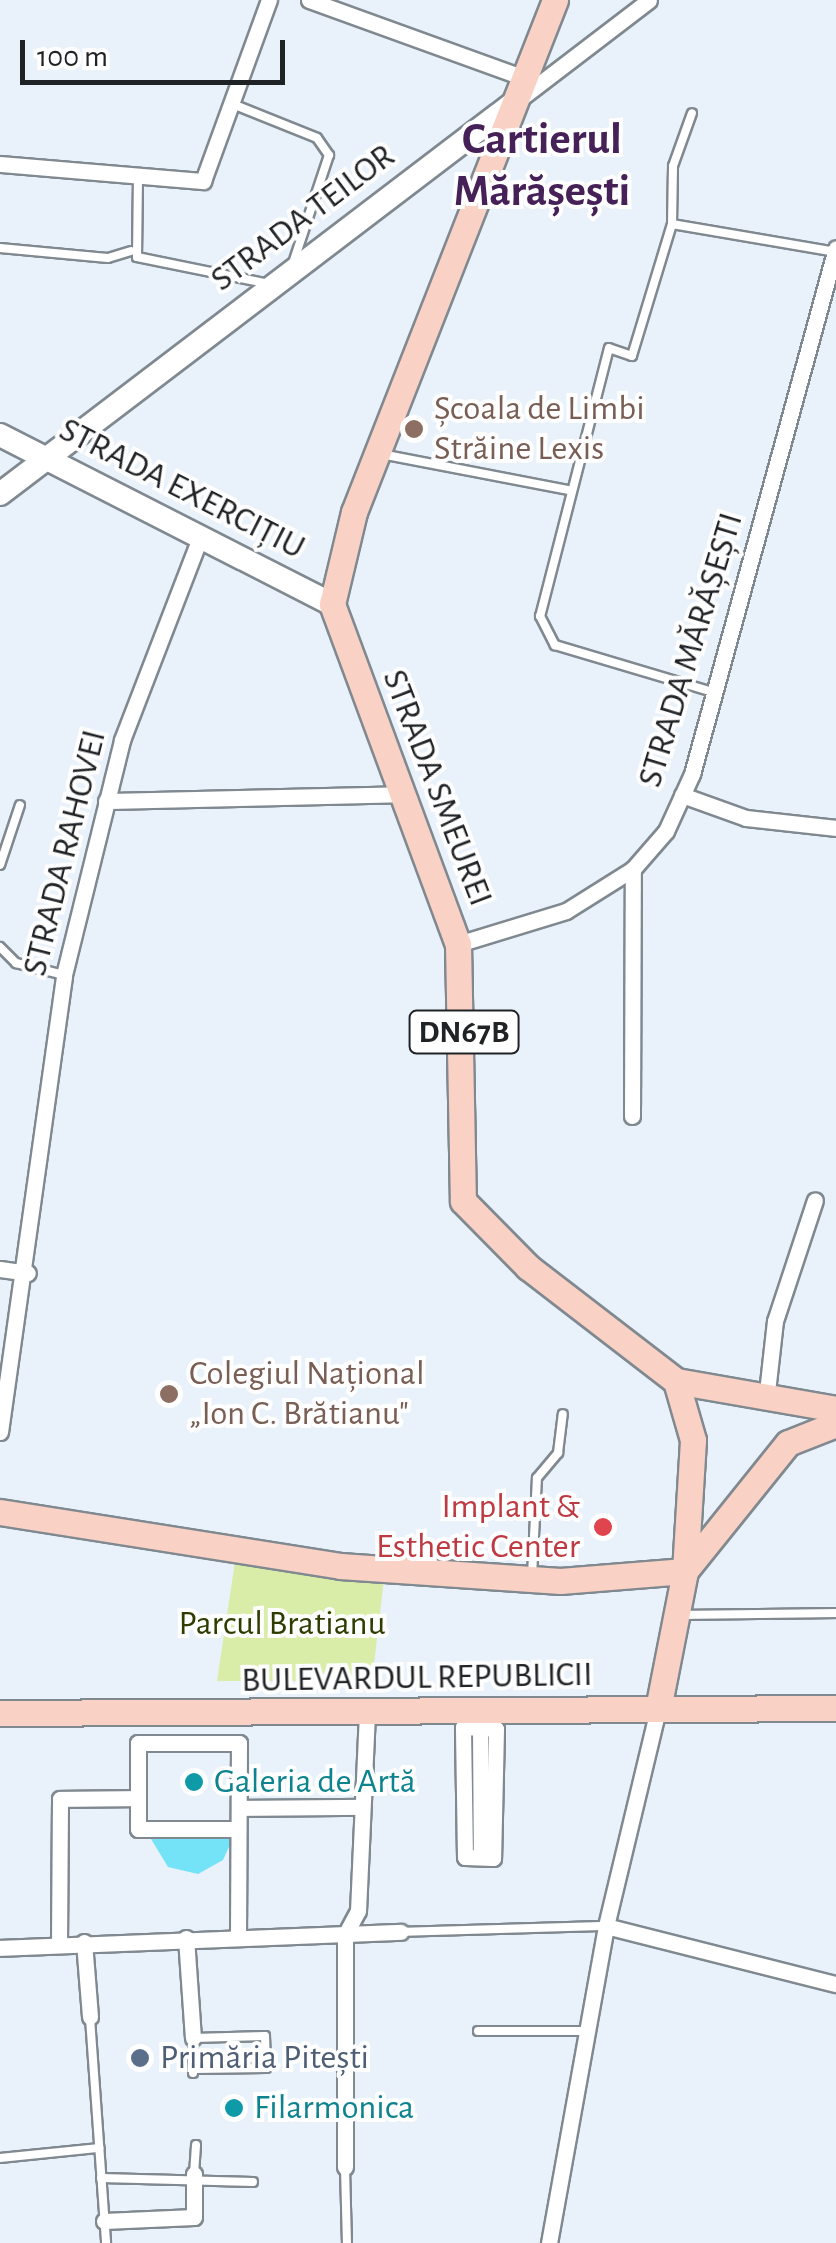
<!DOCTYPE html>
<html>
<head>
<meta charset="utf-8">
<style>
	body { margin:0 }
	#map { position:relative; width:836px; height:2243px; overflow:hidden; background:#e9f2fb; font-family:"Alegreya Sans",sans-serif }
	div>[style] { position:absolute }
	.green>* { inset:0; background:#d9eda9 }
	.water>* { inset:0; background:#74e2f7 }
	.roads { filter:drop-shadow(2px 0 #808990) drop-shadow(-2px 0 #808990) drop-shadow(0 2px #808990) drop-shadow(0 -2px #808990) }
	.lane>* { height:8px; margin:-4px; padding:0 4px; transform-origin:4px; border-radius:4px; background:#fff }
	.street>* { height:15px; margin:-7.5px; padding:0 7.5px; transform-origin:7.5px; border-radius:7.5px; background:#fff }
	.secondary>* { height:22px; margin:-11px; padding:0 11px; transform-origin:11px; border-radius:11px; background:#fff }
	.primary>* { height:25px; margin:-12.5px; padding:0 12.5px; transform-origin:12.5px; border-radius:12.5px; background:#fad2c5 }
	.dots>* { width:28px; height:28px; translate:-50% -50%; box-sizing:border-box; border:5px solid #fefefe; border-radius:50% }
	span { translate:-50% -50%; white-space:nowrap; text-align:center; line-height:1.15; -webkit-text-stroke:8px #fefefe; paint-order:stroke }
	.shield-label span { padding:2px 8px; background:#fefefe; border:2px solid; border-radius:8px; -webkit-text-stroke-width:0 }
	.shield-label { font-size:32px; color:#202326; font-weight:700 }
	.street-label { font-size:35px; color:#202326 }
	.education-label { font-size:35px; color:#785e54 }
	.left { translate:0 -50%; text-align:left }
	.health-label { font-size:35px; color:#be3a42 }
	.right { translate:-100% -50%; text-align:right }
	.park-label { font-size:35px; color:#2f3c00 }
	.culture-label { font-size:35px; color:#0d838f }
	.service-label { font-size:35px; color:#4e5e75 }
	.district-label { font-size:45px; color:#462157; font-weight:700 }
	.scale { position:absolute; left:20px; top:40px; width:265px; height:45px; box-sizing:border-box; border:5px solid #202326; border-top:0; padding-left:12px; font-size:30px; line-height:35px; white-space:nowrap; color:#202326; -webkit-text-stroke:8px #fefefe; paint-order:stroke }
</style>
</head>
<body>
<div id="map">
	<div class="green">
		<div style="clip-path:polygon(235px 1562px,384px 1579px,372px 1681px,217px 1681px)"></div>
	</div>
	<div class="water">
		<div style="clip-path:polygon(148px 1834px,235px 1834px,223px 1860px,198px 1874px,168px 1867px)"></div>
	</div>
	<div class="roads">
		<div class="lane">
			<div style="left:235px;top:105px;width:88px;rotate:21.9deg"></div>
			<div style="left:317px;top:138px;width:21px;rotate:55deg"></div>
			<div style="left:329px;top:155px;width:111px;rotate:108.4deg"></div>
			<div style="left:138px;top:176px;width:81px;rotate:90.7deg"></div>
			<div style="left:137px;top:257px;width:136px;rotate:11.5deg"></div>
			<div style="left:672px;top:224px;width:138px;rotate:106.9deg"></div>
			<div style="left:632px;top:356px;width:24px;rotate:-161deg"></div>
			<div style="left:609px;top:348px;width:277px;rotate:104.4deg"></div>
			<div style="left:540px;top:616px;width:33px;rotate:63deg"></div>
			<div style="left:555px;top:645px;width:165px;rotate:16.6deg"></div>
			<div style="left:672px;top:224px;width:165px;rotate:9.7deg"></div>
			<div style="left:672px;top:224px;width:58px;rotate:-89deg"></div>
			<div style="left:673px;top:166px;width:56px;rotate:-70.3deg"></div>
			<div style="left:0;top:248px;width:108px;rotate:5.3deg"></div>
			<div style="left:108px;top:258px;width:24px;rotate:-17deg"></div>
			<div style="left:381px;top:454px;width:190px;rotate:10.9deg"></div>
			<div style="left:0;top:865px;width:63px;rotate:-71.6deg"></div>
			<div style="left:0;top:947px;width:23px;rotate:45deg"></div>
			<div style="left:16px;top:963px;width:49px;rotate:14deg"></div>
			<div style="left:532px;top:1576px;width:98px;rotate:-87.1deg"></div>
			<div style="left:537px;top:1478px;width:33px;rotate:-50deg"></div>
			<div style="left:558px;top:1453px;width:39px;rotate:-83deg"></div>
			<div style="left:681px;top:1615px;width:155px;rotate:-0.7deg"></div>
			<div style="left:401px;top:1932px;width:205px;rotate:-1.7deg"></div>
			<div style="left:90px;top:2018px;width:226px;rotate:85.9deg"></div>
			<div style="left:478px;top:2031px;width:110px"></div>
			<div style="left:193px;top:2073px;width:35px;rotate:-90deg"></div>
			<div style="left:193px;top:2038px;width:72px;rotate:-1.6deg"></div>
			<div style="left:265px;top:2036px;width:32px;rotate:88deg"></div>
			<div style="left:266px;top:2068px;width:73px;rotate:179.2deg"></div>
			<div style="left:0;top:2158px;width:100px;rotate:-5.8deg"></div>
			<div style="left:345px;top:2168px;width:75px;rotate:88.5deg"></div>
			<div style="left:194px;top:2174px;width:29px;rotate:-86deg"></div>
			<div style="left:101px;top:2178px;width:152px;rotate:1.5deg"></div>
		</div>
		<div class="street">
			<div style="left:309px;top:0;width:230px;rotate:19.9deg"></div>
			<div style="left:521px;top:98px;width:161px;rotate:-37.4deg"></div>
			<div style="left:0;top:164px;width:204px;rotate:4.8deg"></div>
			<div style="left:203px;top:181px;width:193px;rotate:-70deg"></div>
			<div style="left:682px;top:795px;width:68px;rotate:19.8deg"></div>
			<div style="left:746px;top:818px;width:91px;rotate:6.3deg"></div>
			<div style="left:106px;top:801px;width:298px;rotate:-1.3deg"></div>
			<div style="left:458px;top:944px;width:113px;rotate:-17deg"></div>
			<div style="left:566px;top:911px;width:79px;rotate:-32.1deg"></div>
			<div style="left:633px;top:869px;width:50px;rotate:-49deg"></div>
			<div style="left:666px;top:831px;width:63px;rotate:-65.5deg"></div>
			<div style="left:692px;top:774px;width:545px;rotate:-74.69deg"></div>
			<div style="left:632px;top:1116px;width:247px;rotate:-89.8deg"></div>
			<div style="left:0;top:1269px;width:28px;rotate:8deg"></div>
			<div style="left:766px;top:1401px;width:81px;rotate:-83.6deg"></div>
			<div style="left:775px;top:1321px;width:127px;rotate:-71.7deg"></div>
			<div style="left:0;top:1432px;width:461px;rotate:-82deg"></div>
			<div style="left:64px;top:975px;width:242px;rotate:-76.1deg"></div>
			<div style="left:122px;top:740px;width:217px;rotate:-68.9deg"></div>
			<div style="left:463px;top:1727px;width:33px;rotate:3deg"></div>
			<div style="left:496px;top:1729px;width:129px;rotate:91.3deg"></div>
			<div style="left:493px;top:1858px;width:28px;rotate:-178deg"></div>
			<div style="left:465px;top:1857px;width:130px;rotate:-90.9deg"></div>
			<div style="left:480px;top:1728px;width:129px;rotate:89.6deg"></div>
			<div style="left:239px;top:1808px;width:123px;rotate:-0.5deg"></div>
			<div style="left:606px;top:1926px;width:237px;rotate:14.2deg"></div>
			<div style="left:238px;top:1936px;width:193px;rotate:-89.7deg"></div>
			<div style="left:239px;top:1743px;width:101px;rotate:180deg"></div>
			<div style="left:138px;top:1743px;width:86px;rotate:90deg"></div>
			<div style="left:138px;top:1829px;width:100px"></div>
			<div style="left:186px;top:1938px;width:100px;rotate:86deg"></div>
			<div style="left:84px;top:1942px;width:75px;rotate:85.4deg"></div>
			<div style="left:59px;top:1944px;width:145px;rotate:-89.6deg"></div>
			<div style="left:60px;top:1799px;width:78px;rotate:-0.7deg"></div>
			<div style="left:0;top:1948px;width:401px;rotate:-2.3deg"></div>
			<div style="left:345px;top:2167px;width:232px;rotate:-90deg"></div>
			<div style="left:345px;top:1935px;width:27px;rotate:-62deg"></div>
			<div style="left:358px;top:1911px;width:197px;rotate:-87.4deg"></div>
			<div style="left:104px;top:2221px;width:90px;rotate:-2.5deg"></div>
			<div style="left:194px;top:2217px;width:43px;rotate:-90deg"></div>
			<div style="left:549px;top:2243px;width:322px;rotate:-79.8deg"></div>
			<div style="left:606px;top:1926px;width:223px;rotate:-76.5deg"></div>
		</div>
		<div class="secondary">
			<div style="left:0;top:435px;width:373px;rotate:27deg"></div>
			<div style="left:0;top:494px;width:647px;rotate:-37.28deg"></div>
		</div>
		<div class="primary">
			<div style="left:555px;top:0;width:550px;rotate:111.43deg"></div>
			<div style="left:354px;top:512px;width:95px;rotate:103.4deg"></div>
			<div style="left:332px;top:604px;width:363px;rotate:69.7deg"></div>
			<div style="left:458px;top:944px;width:257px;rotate:88.9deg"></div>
			<div style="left:463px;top:1201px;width:93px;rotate:45.4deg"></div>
			<div style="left:528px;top:1267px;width:187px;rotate:37.6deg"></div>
			<div style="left:676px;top:1381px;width:162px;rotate:9.9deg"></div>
			<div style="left:0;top:1512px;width:344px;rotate:9deg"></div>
			<div style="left:340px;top:1566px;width:221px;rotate:3.9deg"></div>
			<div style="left:560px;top:1581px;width:125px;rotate:-4.6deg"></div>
			<div style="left:685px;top:1571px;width:164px;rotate:-51.2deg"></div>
			<div style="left:788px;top:1443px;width:52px;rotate:-21.6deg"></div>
			<div style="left:658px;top:1709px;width:141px;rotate:-78.9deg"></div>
			<div style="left:685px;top:1571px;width:131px;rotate:-86.5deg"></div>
			<div style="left:693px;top:1440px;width:61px;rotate:-106.1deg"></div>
			<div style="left:0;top:1713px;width:836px;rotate:-0.34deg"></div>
		</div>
	</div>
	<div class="dots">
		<div style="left:414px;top:429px;background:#8d6e63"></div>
		<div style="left:169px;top:1394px;background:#8d6e63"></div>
		<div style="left:603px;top:1527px;background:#e0444e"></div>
		<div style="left:194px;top:1782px;background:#0f9aa8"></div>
		<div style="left:140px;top:2058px;background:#5c6f8a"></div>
		<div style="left:234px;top:2108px;background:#0f9aa8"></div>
	</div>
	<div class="shield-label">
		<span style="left:464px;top:1032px">DN67B</span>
	</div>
	<div class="street-label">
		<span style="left:303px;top:218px;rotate:-37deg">STRADA TEILOR</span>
		<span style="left:182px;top:489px;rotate:27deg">STRADA EXERCIȚIU</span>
		<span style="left:691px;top:650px;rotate:-73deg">STRADA MĂRĂȘEȘTI</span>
		<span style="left:437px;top:788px;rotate:69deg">STRADA SMEUREI</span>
		<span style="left:65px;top:853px;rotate:-76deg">STRADA RAHOVEI</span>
		<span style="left:417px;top:1678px;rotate:-1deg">BULEVARDUL REPUBLICII</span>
	</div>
	<div class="education-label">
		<span class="left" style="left:434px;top:429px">Școala de Limbi<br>Străine Lexis</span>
		<span class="left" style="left:189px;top:1394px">Colegiul Național<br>„Ion C. Brătianu"</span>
	</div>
	<div class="health-label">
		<span class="right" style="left:580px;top:1527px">Implant &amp;<br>Esthetic Center</span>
	</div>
	<div class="park-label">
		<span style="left:282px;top:1624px">Parcul Bratianu</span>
	</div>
	<div class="culture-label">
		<span class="left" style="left:214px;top:1782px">Galeria de Artă</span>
		<span class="left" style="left:254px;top:2108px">Filarmonica</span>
	</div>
	<div class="service-label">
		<span class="left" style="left:160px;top:2058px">Primăria Pitești</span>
	</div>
	<div class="district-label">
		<span style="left:542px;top:166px">Cartierul<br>Mărășești</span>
	</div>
	<div class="scale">100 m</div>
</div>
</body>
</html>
